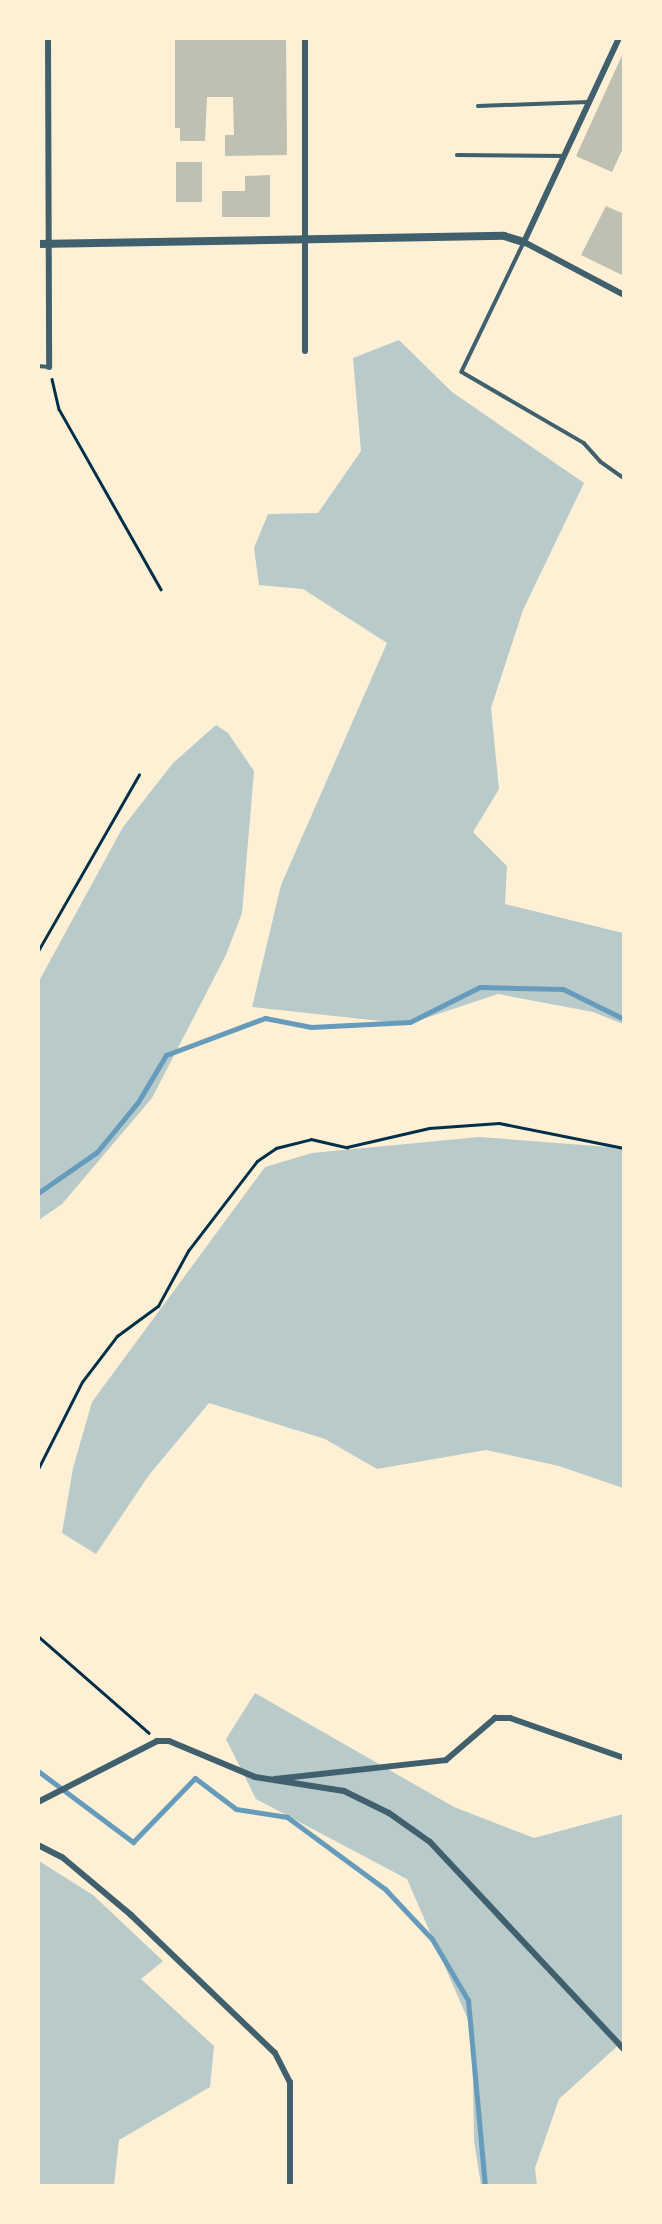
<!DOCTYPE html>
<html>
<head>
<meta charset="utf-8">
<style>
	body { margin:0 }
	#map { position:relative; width:662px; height:2224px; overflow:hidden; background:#fdf0d5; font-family:Signika,sans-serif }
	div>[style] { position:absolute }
	.green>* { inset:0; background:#b9caca }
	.stream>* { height:5px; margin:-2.5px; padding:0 2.5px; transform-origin:2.5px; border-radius:2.5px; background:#669bbc }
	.building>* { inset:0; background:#bec0b2; transform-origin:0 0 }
	.path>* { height:2.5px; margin:-1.25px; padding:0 1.25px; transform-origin:1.25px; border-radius:1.25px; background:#003049 }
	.service>* { height:3.5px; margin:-1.75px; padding:0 1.75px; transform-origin:1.75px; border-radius:1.75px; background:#3f606c }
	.minor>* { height:6px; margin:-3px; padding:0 3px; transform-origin:3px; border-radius:3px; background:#3f606c }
	.tertiary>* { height:8px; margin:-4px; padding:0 4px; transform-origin:4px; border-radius:4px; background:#3f606c }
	span { translate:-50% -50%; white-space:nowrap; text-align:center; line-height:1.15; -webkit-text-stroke:5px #fdf0d5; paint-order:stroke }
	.frame { position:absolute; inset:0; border:40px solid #fdf0d5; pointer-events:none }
</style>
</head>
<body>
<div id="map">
	<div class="green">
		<div style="clip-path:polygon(399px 340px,452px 392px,584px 483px,523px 610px,491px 708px,499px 789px,473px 832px,507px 866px,505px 904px,623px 933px,623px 1024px,593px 1012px,498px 994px,408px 1024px,252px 1007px,281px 885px,387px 643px,303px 589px,259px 585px,254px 548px,268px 514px,318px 513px,361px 451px,353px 358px)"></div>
		<div style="clip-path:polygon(216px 725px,228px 733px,254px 771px,242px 913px,226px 955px,152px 1098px,62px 1204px,39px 1220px,39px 981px,123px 827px,173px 763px)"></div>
		<div style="clip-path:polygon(479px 1137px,623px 1148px,623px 1488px,559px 1466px,486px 1450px,377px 1469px,325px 1439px,209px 1403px,149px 1475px,96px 1554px,62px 1533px,73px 1468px,92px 1402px,265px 1167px,312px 1153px)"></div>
		<div style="clip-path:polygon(255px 1693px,454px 1807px,534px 1838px,623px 1814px,623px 2041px,559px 2099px,535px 2168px,537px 2185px,481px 2185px,474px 2141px,472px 2029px,407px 1879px,256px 1799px,226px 1739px)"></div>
		<div style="clip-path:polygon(39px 1861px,93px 1895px,163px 1961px,141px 1979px,214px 2046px,210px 2087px,119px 2140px,114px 2185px,39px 2185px)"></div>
	</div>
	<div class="stream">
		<div style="left:38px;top:1193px;width:72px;rotate:-34.8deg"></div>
		<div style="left:97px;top:1152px;width:65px;rotate:-50.6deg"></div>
		<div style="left:138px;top:1102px;width:55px;rotate:-59.2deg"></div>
		<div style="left:166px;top:1055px;width:106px;rotate:-20.5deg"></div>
		<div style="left:265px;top:1018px;width:47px;rotate:11.1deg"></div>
		<div style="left:311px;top:1027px;width:99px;rotate:-2.9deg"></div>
		<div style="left:410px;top:1022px;width:78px;rotate:-26.6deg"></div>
		<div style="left:480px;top:987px;width:83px;rotate:1.4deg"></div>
		<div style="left:563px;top:989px;width:68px;rotate:26.2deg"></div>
		<div style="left:38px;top:1771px;width:119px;rotate:36.8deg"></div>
		<div style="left:133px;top:1842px;width:89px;rotate:-45.9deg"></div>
		<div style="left:195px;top:1778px;width:51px;rotate:37.1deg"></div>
		<div style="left:236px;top:1809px;width:52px;rotate:8.9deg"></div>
		<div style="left:287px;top:1817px;width:122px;rotate:36.3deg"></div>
		<div style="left:385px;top:1889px;width:69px;rotate:46.8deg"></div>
		<div style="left:432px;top:1939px;width:71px;rotate:59.5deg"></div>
		<div style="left:468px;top:2000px;width:187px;rotate:84.8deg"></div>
	</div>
	<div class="building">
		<div style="clip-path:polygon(175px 38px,286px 38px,287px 155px,225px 156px,225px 135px,234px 135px,233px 97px,207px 97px,205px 141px,180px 141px,180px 128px,175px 128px)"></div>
		<div style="clip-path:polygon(624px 51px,624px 146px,612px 172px,576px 156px)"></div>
		<div style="left:176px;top:162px;width:26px;height:40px"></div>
		<div style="clip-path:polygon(270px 175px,270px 217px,222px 217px,222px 191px,245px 191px,245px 176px)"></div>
		<div style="clip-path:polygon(606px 206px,624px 214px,624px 276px,581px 255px)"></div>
	</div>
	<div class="path">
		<div style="left:52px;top:379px;width:31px;rotate:77deg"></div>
		<div style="left:59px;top:409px;width:207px;rotate:60.5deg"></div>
		<div style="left:38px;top:951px;width:203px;rotate:-60.2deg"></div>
		<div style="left:38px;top:1469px;width:97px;rotate:-63.2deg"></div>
		<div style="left:82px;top:1382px;width:58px;rotate:-52.7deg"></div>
		<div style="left:117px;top:1336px;width:51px;rotate:-36.2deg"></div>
		<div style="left:158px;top:1306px;width:63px;rotate:-61.4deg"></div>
		<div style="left:188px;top:1251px;width:113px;rotate:-52.5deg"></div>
		<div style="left:257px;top:1161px;width:23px;rotate:-34deg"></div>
		<div style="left:276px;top:1148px;width:36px;rotate:-14deg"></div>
		<div style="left:311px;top:1139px;width:37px;rotate:13deg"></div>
		<div style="left:347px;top:1147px;width:84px;rotate:-13deg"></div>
		<div style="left:429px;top:1128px;width:70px;rotate:-4.1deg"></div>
		<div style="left:499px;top:1123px;width:127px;rotate:11.3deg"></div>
		<div style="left:38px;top:1636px;width:147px;rotate:41.1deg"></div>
	</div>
	<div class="service">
		<div style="left:478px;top:106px;width:110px;rotate:-2.1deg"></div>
		<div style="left:457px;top:155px;width:107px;rotate:0.5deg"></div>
		<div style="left:524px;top:243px;width:143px;rotate:115.7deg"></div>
		<div style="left:462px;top:372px;width:141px;rotate:30.2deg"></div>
		<div style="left:584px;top:443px;width:25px;rotate:48deg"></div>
		<div style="left:601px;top:462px;width:28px;rotate:35deg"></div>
		<div style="left:38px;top:366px;width:11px;rotate:5deg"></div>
	</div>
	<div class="minor">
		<div style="left:48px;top:38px;width:329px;rotate:89.8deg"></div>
		<div style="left:305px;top:38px;width:313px;rotate:90deg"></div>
		<div style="left:619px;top:38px;width:225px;rotate:115deg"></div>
		<div style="left:524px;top:242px;width:113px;rotate:27.9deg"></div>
		<div style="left:275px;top:1779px;width:172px;rotate:-6.3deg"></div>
		<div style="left:446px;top:1760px;width:65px;rotate:-40.6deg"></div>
		<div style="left:495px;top:1718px;width:15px"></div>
		<div style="left:510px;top:1718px;width:121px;rotate:19.3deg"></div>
		<div style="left:38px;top:1802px;width:134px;rotate:-27.1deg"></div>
		<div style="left:157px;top:1741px;width:12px"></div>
		<div style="left:169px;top:1741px;width:93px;rotate:22.7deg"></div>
		<div style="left:255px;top:1777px;width:90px;rotate:8.9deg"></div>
		<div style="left:344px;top:1791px;width:50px;rotate:26.1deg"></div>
		<div style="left:389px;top:1813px;width:50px;rotate:35.3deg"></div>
		<div style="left:430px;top:1842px;width:284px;rotate:46.9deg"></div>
		<div style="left:38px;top:1845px;width:27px;rotate:27deg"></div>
		<div style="left:62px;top:1857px;width:90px;rotate:40deg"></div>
		<div style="left:131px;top:1915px;width:199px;rotate:43.8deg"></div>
		<div style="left:275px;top:2053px;width:33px;rotate:63deg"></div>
		<div style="left:290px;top:2082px;width:104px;rotate:90deg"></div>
	</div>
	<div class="tertiary">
		<div style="left:38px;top:244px;width:466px;rotate:-1deg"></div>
		<div style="left:504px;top:236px;width:21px;rotate:17deg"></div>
	</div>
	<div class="frame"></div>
</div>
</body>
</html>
